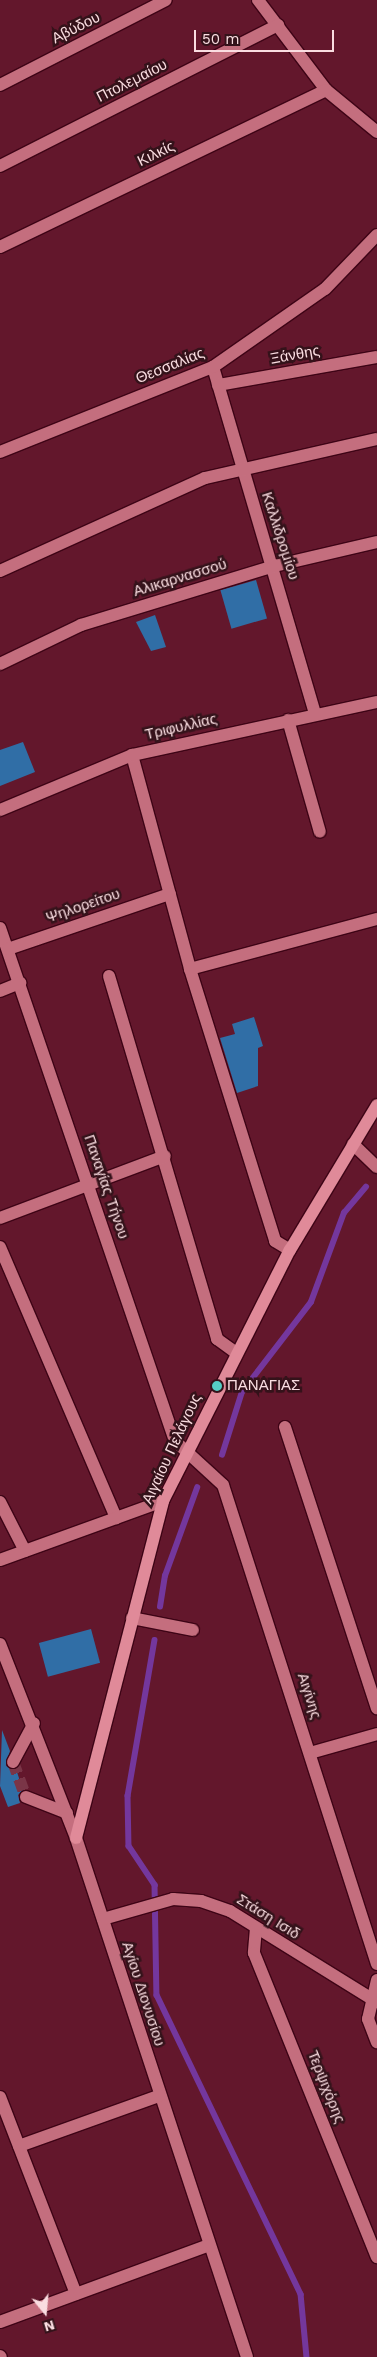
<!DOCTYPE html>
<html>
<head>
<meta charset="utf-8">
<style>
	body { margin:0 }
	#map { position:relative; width:377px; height:2357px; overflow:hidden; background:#63172c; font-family:"Work Sans",sans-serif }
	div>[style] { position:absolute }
	.stream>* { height:5.5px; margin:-2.75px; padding:0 2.75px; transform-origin:2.75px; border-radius:2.75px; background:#74379d }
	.building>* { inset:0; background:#306ea6; transform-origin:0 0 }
	.minor-tunnel>* { height:12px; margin-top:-6px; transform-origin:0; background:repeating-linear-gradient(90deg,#7a3547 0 12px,transparent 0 18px) }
	.roads { filter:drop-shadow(1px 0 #3e0416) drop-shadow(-1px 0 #3e0416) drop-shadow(0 1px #3e0416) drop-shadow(0 -1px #3e0416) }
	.minor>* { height:12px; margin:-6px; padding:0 6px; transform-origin:6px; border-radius:6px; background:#c46e7e }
	.major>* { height:12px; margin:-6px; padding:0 6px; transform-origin:6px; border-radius:6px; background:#e08a99 }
	.dots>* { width:14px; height:14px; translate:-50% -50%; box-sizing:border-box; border:2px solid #34121a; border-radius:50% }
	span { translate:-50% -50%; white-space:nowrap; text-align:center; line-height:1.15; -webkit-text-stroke:5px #34121a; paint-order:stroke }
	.street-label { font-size:15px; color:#fadde1 }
	.poi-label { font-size:15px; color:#fadde1 }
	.left { translate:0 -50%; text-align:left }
	.north { position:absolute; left:20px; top:2287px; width:50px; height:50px; -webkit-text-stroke:4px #34121a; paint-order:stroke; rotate:163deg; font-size:14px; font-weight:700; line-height:20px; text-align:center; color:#fadde1 }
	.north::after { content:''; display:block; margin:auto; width:18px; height:22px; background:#fadde1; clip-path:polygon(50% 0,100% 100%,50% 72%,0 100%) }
	.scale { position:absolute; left:194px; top:30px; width:140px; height:22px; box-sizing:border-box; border:2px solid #fadde1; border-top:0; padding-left:6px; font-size:15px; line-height:18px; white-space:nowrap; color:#fadde1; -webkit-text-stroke:4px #34121a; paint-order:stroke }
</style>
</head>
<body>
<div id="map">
	<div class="stream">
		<div style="left:222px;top:1455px;width:66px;rotate:-72.4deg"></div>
		<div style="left:242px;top:1392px;width:113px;rotate:-52.5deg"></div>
		<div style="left:311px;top:1302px;width:95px;rotate:-69.7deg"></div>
		<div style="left:344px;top:1213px;width:34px;rotate:-50deg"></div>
		<div style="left:160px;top:1607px;width:31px;rotate:-81deg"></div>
		<div style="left:165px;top:1576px;width:94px;rotate:-70deg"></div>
		<div style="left:155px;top:1640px;width:158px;rotate:99.8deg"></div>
		<div style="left:128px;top:1796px;width:50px;rotate:88.9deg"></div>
		<div style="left:129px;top:1846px;width:47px;rotate:56.3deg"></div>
		<div style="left:155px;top:1885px;width:110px;rotate:89deg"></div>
		<div style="left:157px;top:1995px;width:332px;rotate:64.3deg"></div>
		<div style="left:301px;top:2294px;width:63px;rotate:84.6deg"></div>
	</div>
	<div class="building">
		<div style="left:256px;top:580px;width:40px;height:37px;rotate:74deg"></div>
		<div style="clip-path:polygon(155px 615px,166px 647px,151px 651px,136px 622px)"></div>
		<div style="clip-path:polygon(23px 742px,35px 772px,0 786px,0 750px)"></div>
		<div style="clip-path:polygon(254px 1017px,263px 1046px,258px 1048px,258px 1086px,237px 1093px,220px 1038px,235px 1034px,232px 1024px)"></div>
		<div style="left:91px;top:1629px;width:35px;height:54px;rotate:75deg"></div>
		<div style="clip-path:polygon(2px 1730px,10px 1751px,6px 1766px,16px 1769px,23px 1790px,18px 1795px,20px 1803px,8px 1807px,0 1786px)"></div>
	</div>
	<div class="minor-tunnel">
		<div style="left:13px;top:1762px;width:37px;rotate:70deg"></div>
	</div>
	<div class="roads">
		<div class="minor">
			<div style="left:258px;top:0;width:113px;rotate:52.9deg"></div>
			<div style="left:326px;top:90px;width:66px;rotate:39.5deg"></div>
			<div style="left:0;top:85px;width:186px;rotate:-27.1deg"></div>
			<div style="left:0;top:166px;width:312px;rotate:-26.9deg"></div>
			<div style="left:0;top:247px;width:362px;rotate:-25.7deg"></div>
			<div style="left:213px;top:367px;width:362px;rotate:73.6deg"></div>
			<div style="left:218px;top:385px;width:161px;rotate:-10deg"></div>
			<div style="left:0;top:452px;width:229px;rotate:-21.8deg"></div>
			<div style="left:213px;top:367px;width:136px;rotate:-34.9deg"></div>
			<div style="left:325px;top:289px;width:75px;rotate:-46.1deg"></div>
			<div style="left:0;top:571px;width:225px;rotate:-24.4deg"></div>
			<div style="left:205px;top:478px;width:176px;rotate:-12.8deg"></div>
			<div style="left:0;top:664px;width:90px;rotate:-25.7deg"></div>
			<div style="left:81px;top:625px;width:202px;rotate:-17deg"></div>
			<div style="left:274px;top:566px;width:106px;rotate:-13.1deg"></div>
			<div style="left:288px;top:720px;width:116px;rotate:74.1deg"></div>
			<div style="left:132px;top:755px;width:222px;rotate:74.8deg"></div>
			<div style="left:190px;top:969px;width:285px;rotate:72.6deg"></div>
			<div style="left:275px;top:1241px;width:17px;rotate:31deg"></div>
			<div style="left:0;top:810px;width:143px;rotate:-22.6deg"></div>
			<div style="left:132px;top:755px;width:251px;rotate:-12.2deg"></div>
			<div style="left:0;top:928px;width:542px;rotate:71.16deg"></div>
			<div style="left:175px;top:1441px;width:65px;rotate:42.5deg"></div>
			<div style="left:223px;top:1485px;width:503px;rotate:72.18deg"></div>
			<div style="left:8px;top:949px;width:171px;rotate:-18.8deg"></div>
			<div style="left:190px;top:969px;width:194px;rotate:-15deg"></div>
			<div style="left:109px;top:976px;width:379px;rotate:73.4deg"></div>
			<div style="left:217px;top:1339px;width:22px;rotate:36deg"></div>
			<div style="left:0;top:991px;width:22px;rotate:-22deg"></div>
			<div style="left:353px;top:1144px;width:33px;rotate:44deg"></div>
			<div style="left:0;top:1218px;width:176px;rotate:-20.6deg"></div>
			<div style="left:0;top:1247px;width:295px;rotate:66.8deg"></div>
			<div style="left:285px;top:1427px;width:296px;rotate:71.9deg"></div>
			<div style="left:0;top:1502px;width:55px;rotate:63deg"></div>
			<div style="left:0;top:1560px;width:173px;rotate:-19.9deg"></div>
			<div style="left:132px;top:1618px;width:62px;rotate:11.1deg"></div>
			<div style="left:0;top:1644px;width:208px;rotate:68.6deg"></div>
			<div style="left:76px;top:1838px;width:546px;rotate:71.76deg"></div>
			<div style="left:310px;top:1753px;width:70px;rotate:-15.8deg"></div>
			<div style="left:13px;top:1762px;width:44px;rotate:-61.7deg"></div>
			<div style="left:26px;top:1797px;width:44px;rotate:21.3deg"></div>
			<div style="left:103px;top:1919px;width:73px;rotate:-15.9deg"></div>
			<div style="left:173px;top:1899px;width:28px;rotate:4deg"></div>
			<div style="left:201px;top:1901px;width:31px;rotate:19deg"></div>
			<div style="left:230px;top:1911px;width:173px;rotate:31.8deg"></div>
			<div style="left:256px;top:1928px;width:25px;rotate:95deg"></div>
			<div style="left:254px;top:1953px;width:328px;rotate:68deg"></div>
			<div style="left:377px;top:1980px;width:40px;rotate:103deg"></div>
			<div style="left:368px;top:2019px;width:25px;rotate:69deg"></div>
			<div style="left:0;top:2097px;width:211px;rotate:68.9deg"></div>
			<div style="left:19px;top:2146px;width:149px;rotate:-19.7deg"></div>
			<div style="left:0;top:2322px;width:223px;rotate:-20.2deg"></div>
			<div style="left:0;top:2356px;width:1px;rotate:45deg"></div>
		</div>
		<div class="major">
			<div style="left:76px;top:1838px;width:348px;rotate:-75.5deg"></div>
			<div style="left:163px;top:1501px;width:281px;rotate:-63.2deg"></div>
			<div style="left:290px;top:1250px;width:169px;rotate:-59deg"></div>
		</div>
	</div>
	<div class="dots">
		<div style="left:217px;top:1386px;background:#55cec5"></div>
	</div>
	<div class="street-label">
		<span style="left:76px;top:28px;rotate:-27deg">Αβύδου</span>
		<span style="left:132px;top:81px;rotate:-27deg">Πτολεμαίου</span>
		<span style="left:156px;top:154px;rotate:-26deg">Κιλκίς</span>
		<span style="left:295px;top:355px;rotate:-10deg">Ξάνθης</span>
		<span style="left:170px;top:366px;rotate:-22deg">Θεσσαλίας</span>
		<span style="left:280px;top:536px;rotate:72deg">Καλλιδρομίου</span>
		<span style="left:180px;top:578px;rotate:-17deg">Αλικαρνασσού</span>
		<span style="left:181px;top:727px;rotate:-13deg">Τριφυλλίας</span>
		<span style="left:83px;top:906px;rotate:-19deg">Ψηλορείτου</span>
		<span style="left:106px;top:1187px;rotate:71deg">Παναγίας Τήνου</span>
		<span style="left:172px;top:1449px;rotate:-65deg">Αιγαίου Πελάγους</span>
		<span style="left:309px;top:1696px;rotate:72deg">Αιγίνης</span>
		<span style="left:268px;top:1917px;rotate:32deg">Στάση Ισιδ</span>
		<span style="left:143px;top:1994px;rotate:72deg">Αγίου Διονυσίου</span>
		<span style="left:326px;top:2087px;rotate:68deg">Τερψιχόρης</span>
	</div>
	<div class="poi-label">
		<span class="left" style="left:227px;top:1386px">ΠΑΝΑΓΙΑΣ</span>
	</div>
	<div class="north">N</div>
	<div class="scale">50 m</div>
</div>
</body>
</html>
